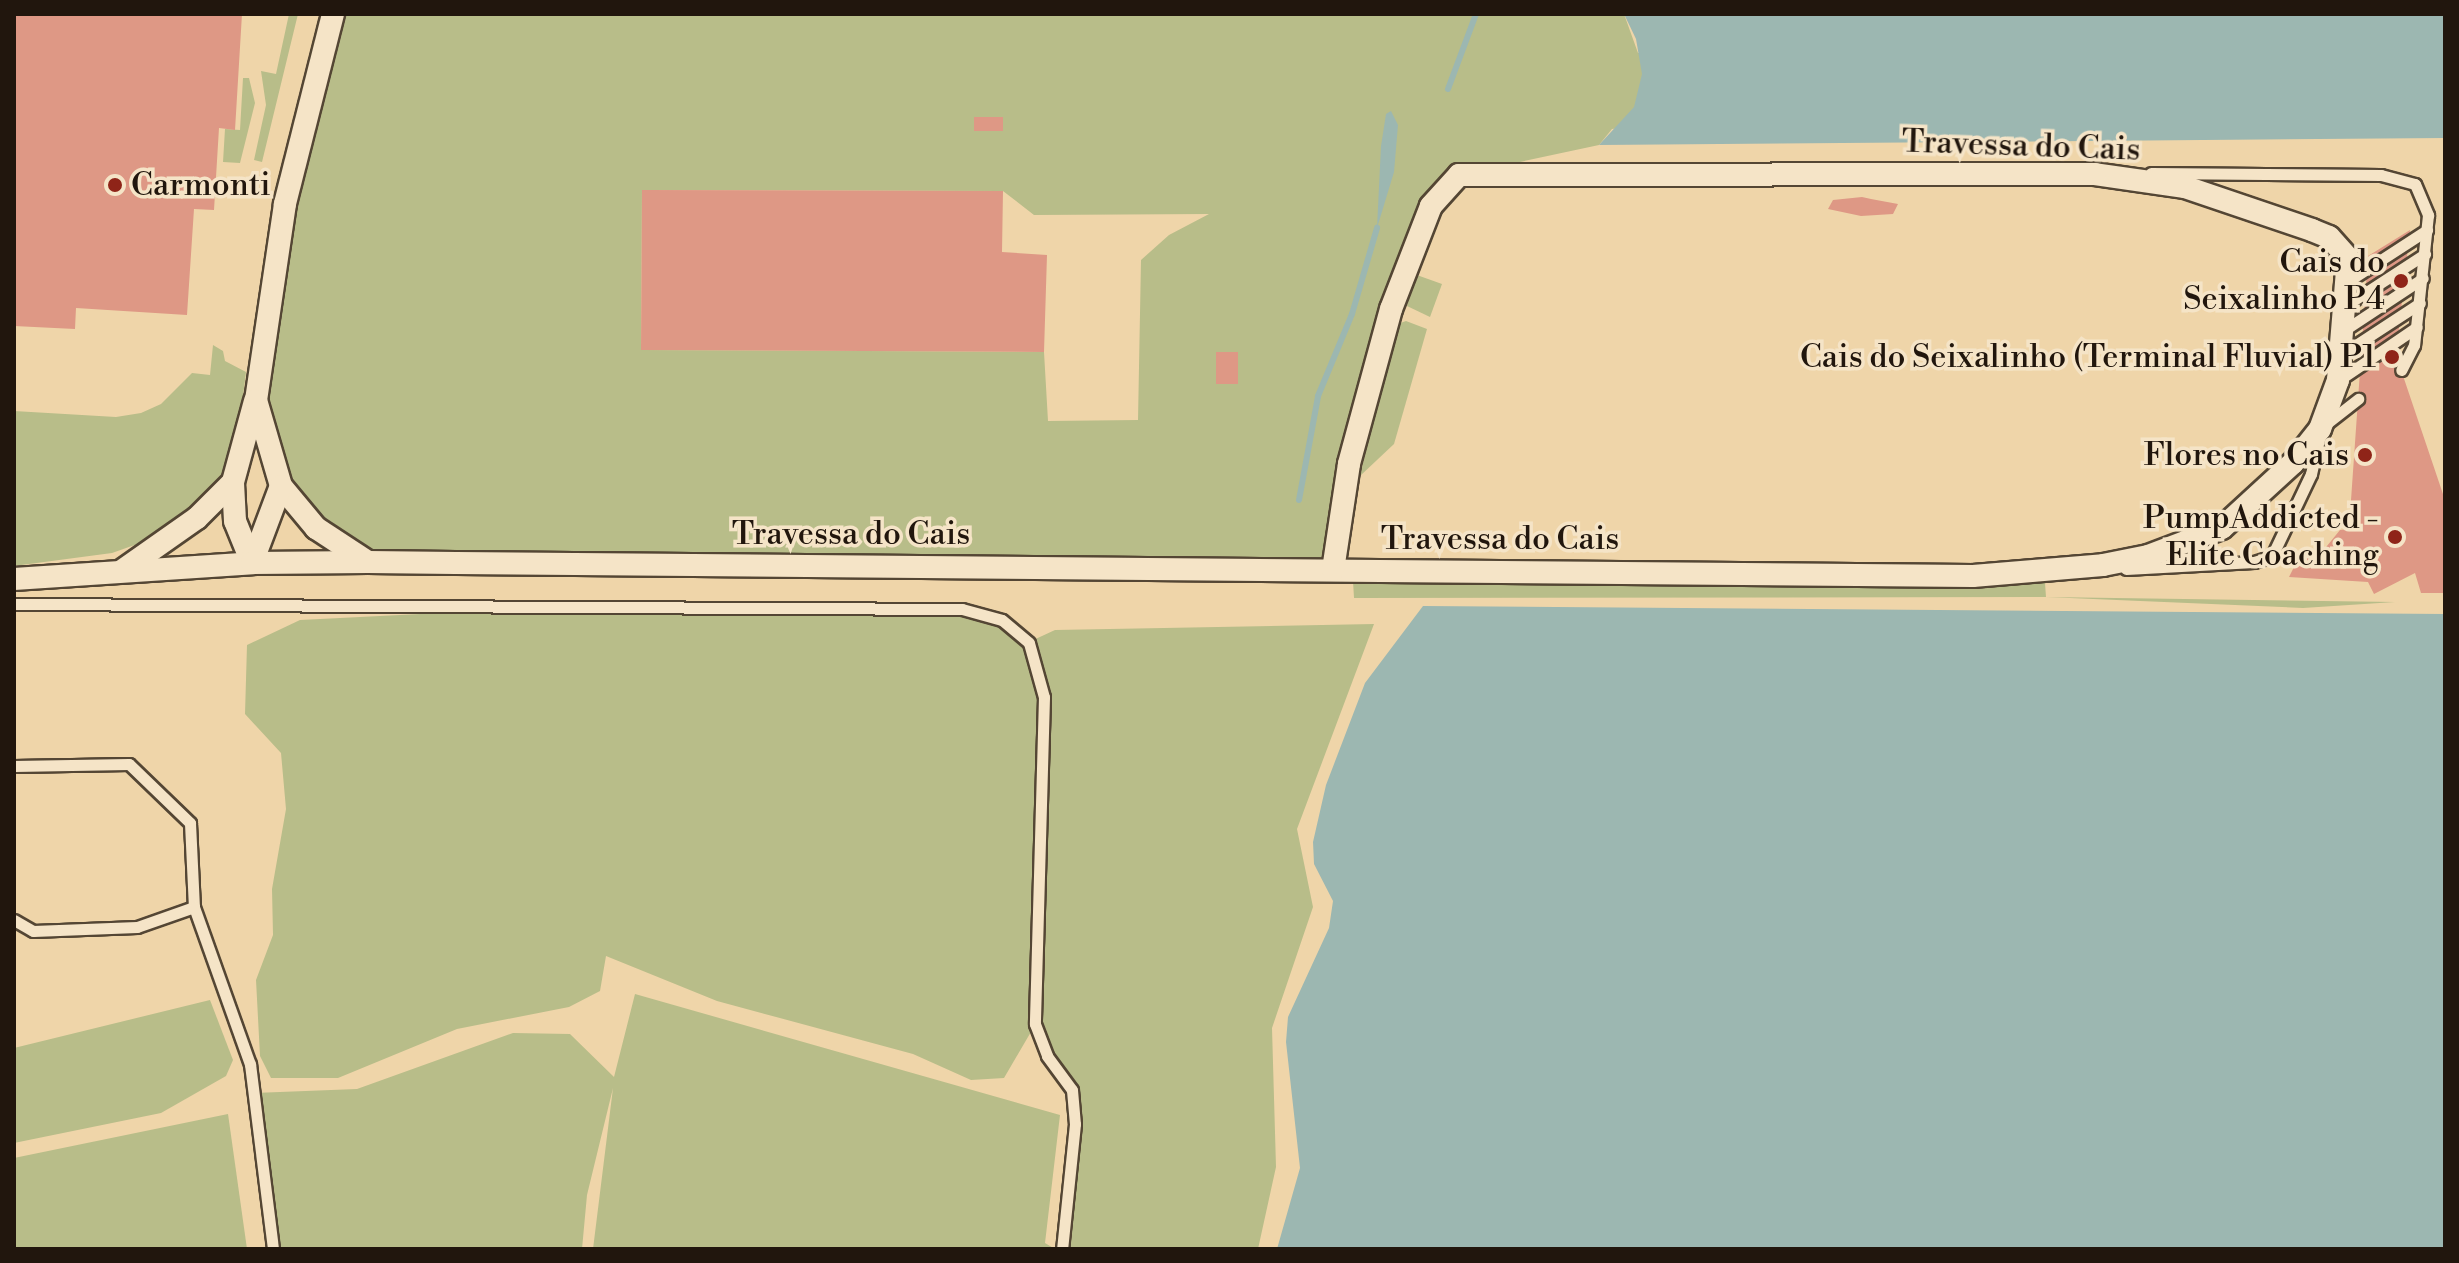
<!DOCTYPE html>
<html>
<head>
<meta charset="utf-8">
<style>
	body { margin:0 }
	#map { position:relative; width:2459px; height:1263px; overflow:hidden; background:#efd5a9; font-family:"Libre Bodoni",serif }
	div>[style] { position:absolute }
	.green>* { inset:0; background:#b8bd89 }
	.water>* { inset:0; background:#9cb7b1 }
	.stream>* { height:6px; margin:-3px; padding:0 3px; transform-origin:3px; border-radius:3px; background:#9cb7b1 }
	.building>* { inset:0; background:#de9885; transform-origin:0 0 }
	.roads { filter:drop-shadow(2px 0 #544634) drop-shadow(-2px 0 #544634) drop-shadow(0 2px #544634) drop-shadow(0 -2px #544634) }
	.lane>* { height:11px; margin:-5.5px; padding:0 5.5px; transform-origin:5.5px; border-radius:5.5px; background:#f5e4c7 }
	.street>* { height:22px; margin:-11px; padding:0 11px; transform-origin:11px; border-radius:11px; background:#f5e4c7 }
	.dots>* { width:22px; height:22px; translate:-50% -50%; box-sizing:border-box; border:4px solid #f5e4c7; border-radius:50% }
	span { translate:-50% -50%; white-space:nowrap; text-align:center; line-height:1.15; -webkit-text-stroke:7px #f5e4c7; paint-order:stroke }
	.street-label { font-size:32px; color:#21160d }
	.poi-label { font-size:32px; color:#21160d }
	.left { translate:0 -50%; text-align:left }
	.right { translate:-100% -50%; text-align:right }
	.frame { position:absolute; inset:0; border:16px solid #21160d; pointer-events:none }
</style>
</head>
<body>
<div id="map">
	<div class="green">
		<div style="clip-path:polygon(289px 14px,298px 14px,262px 162px,254px 160px,266px 105px,261px 71px,276px 74px)"></div>
		<div style="clip-path:polygon(evenodd,333px 14px,1624px 14px,1638px 53px,2445px 14px,1612px 129px,1599px 145px,1459px 175px,1414px 246px,1333px 570px,368px 562px,281px 486px,256px 400px,333px 14px,642px 190px,1003px 191px,1034px 215px,1209px 214px,1169px 235px,1141px 260px,1138px 420px,1048px 421px,1044px 352px,641px 350px,642px 190px)"></div>
		<div style="clip-path:polygon(243px 78px,249px 78px,255px 103px,240px 163px,223px 162px,225px 129px,240px 130px)"></div>
		<div style="clip-path:polygon(1414px 274px,1442px 284px,1430px 317px,1407px 306px)"></div>
		<div style="clip-path:polygon(1406px 321px,1427px 329px,1394px 444px,1360px 476px,1395px 325px)"></div>
		<div style="clip-path:polygon(213px 345px,223px 351px,225px 361px,246px 372px,239px 430px,222px 479px,160px 536px,112px 553px,14px 566px,14px 411px,116px 417px,141px 413px,161px 404px,192px 373px,210px 375px)"></div>
		<div style="clip-path:polygon(1353px 581px,2045px 583px,2046px 597px,2395px 602px,2303px 608px,2046px 597px,1354px 598px)"></div>
		<div style="clip-path:polygon(562px 607px,962px 609px,1002px 620px,1029px 642px,1055px 630px,1374px 624px,1297px 829px,1313px 907px,1272px 1028px,1276px 1167px,1258px 1249px,1062px 1249px,1072px 1090px,1035px 1025px,1004px 1078px,971px 1080px,913px 1054px,717px 1001px,606px 956px,600px 991px,569px 1007px,457px 1029px,338px 1078px,271px 1078px,260px 1056px,256px 980px,273px 935px,272px 889px,286px 809px,281px 753px,245px 714px,247px 645px,300px 620px)"></div>
		<div style="clip-path:polygon(635px 994px,1060px 1115px,1045px 1243px,1055px 1249px,593px 1249px,613px 1088px,587px 1195px,582px 1249px,273px 1249px,254px 1093px,357px 1089px,513px 1033px,570px 1034px,614px 1077px)"></div>
		<div style="clip-path:polygon(210px 1000px,233px 1060px,226px 1076px,161px 1113px,14px 1143px,14px 1048px)"></div>
		<div style="clip-path:polygon(228px 1114px,247px 1249px,14px 1249px,14px 1158px)"></div>
	</div>
	<div class="water">
		<div style="clip-path:polygon(1624px 14px,2445px 14px,2445px 138px,1599px 145px,1634px 107px,1642px 74px,1636px 39px)"></div>
		<div style="clip-path:polygon(1391px 111px,1398px 125px,1394px 172px,1377px 228px,1381px 146px,1386px 114px)"></div>
		<div style="clip-path:polygon(1423px 606px,2445px 614px,2445px 1249px,1277px 1249px,1300px 1168px,1286px 1042px,1288px 1017px,1329px 928px,1333px 901px,1314px 864px,1313px 842px,1326px 785px,1365px 683px)"></div>
	</div>
	<div class="stream">
		<div style="left:1448px;top:89px;width:80px;rotate:-69.5deg"></div>
		<div style="left:1299px;top:500px;width:106px;rotate:-79.6deg"></div>
		<div style="left:1318px;top:396px;width:89px;rotate:-67.5deg"></div>
		<div style="left:1352px;top:314px;width:90px;rotate:-73.8deg"></div>
	</div>
	<div class="building">
		<div style="clip-path:polygon(14px 14px,242px 14px,235px 130px,219px 128px,214px 210px,194px 209px,187px 315px,76px 308px,75px 329px,14px 326px)"></div>
		<div style="left:974px;top:117px;width:29px;height:14px"></div>
		<div style="clip-path:polygon(642px 190px,1003px 191px,1002px 252px,1047px 255px,1044px 352px,641px 350px)"></div>
		<div style="clip-path:polygon(1862px 197px,1871px 199px,1898px 204px,1893px 214px,1861px 216px,1828px 209px,1833px 200px)"></div>
		<div style="clip-path:polygon(2410px 230px,2396px 355px,2445px 500px,2445px 593px,2421px 593px,2415px 573px,2374px 594px,2368px 582px,2289px 577px,2299px 557px,2318px 557px,2340px 530px,2349px 529px,2368px 256px)"></div>
		<div style="left:1216px;top:352px;width:22px;height:32px"></div>
	</div>
	<div class="roads">
		<div class="lane">
			<div style="left:2151px;top:173px;width:230px;rotate:0.5deg"></div>
			<div style="left:2381px;top:175px;width:35px;rotate:15deg"></div>
			<div style="left:2415px;top:184px;width:34px;rotate:67deg"></div>
			<div style="left:2428px;top:215px;width:131px;rotate:96.1deg"></div>
			<div style="left:2414px;top:345px;width:28px;rotate:117deg"></div>
			<div style="left:2350px;top:280px;width:92px;rotate:-33deg"></div>
			<div style="left:2348px;top:304px;width:92px;rotate:-33deg"></div>
			<div style="left:2346px;top:329px;width:92px;rotate:-33.5deg"></div>
			<div style="left:2342px;top:354px;width:93px;rotate:-33.2deg"></div>
			<div style="left:2339px;top:380px;width:94px;rotate:-34.2deg"></div>
			<div style="left:2326px;top:424px;width:41px;rotate:-38deg"></div>
			<div style="left:2126px;top:569px;width:128px;rotate:-3.1deg"></div>
			<div style="left:2254px;top:562px;width:19px;rotate:-18deg"></div>
			<div style="left:2272px;top:556px;width:91px;rotate:-64.6deg"></div>
			<div style="left:2311px;top:474px;width:36px;rotate:-77deg"></div>
			<div style="left:14px;top:604px;width:948px;rotate:0.3deg"></div>
			<div style="left:962px;top:609px;width:41px;rotate:15.4deg"></div>
			<div style="left:1002px;top:620px;width:35px;rotate:40deg"></div>
			<div style="left:1029px;top:643px;width:56px;rotate:74.5deg"></div>
			<div style="left:1044px;top:697px;width:327px;rotate:91.6deg"></div>
			<div style="left:1035px;top:1024px;width:34px;rotate:69deg"></div>
			<div style="left:1047px;top:1056px;width:42px;rotate:53.7deg"></div>
			<div style="left:1072px;top:1090px;width:34px;rotate:85deg"></div>
			<div style="left:1075px;top:1124px;width:126px;rotate:95.9deg"></div>
			<div style="left:14px;top:766px;width:115px;rotate:-1deg"></div>
			<div style="left:129px;top:764px;width:85px;rotate:44deg"></div>
			<div style="left:190px;top:823px;width:84px;rotate:87.3deg"></div>
			<div style="left:194px;top:907px;width:60px;rotate:160.7deg"></div>
			<div style="left:137px;top:927px;width:104px;rotate:177.8deg"></div>
			<div style="left:33px;top:931px;width:22px;rotate:-150deg"></div>
			<div style="left:194px;top:907px;width:167px;rotate:70.4deg"></div>
			<div style="left:250px;top:1064px;width:186px;rotate:82.9deg"></div>
		</div>
		<div class="street">
			<div style="left:333px;top:14px;width:196px;rotate:104.2deg"></div>
			<div style="left:285px;top:204px;width:198px;rotate:98.4deg"></div>
			<div style="left:256px;top:400px;width:90px;rotate:73.8deg"></div>
			<div style="left:281px;top:486px;width:55px;rotate:50.2deg"></div>
			<div style="left:316px;top:528px;width:62px;rotate:33.2deg"></div>
			<div style="left:252px;top:563px;width:45px;rotate:-112deg"></div>
			<div style="left:235px;top:521px;width:39px;rotate:-93deg"></div>
			<div style="left:233px;top:482px;width:84px;rotate:-74.8deg"></div>
			<div style="left:252px;top:563px;width:82px;rotate:-69.4deg"></div>
			<div style="left:123px;top:570px;width:90px;rotate:-35.1deg"></div>
			<div style="left:197px;top:518px;width:51px;rotate:-45deg"></div>
			<div style="left:14px;top:579px;width:239px;rotate:-3.8deg"></div>
			<div style="left:252px;top:563px;width:116px;rotate:-0.5deg"></div>
			<div style="left:368px;top:562px;width:88px;rotate:0.7deg"></div>
			<div style="left:456px;top:563px;width:1517px;rotate:0.49deg"></div>
			<div style="left:1973px;top:576px;width:130px;rotate:-4.8deg"></div>
			<div style="left:2103px;top:565px;width:46px;rotate:-11.3deg"></div>
			<div style="left:2148px;top:556px;width:79px;rotate:-20.7deg"></div>
			<div style="left:2222px;top:528px;width:96px;rotate:-42.5deg"></div>
			<div style="left:2293px;top:463px;width:43px;rotate:-51.5deg"></div>
			<div style="left:2320px;top:429px;width:52px;rotate:-69.8deg"></div>
			<div style="left:2338px;top:380px;width:122px;rotate:-85.3deg"></div>
			<div style="left:2348px;top:258px;width:28px;rotate:-132deg"></div>
			<div style="left:2329px;top:237px;width:18px;rotate:-158deg"></div>
			<div style="left:2312px;top:230px;width:134px;rotate:-161.3deg"></div>
			<div style="left:2185px;top:187px;width:91px;rotate:-171.8deg"></div>
			<div style="left:2095px;top:174px;width:636px;rotate:179.91deg"></div>
			<div style="left:1459px;top:175px;width:42px;rotate:132.1deg"></div>
			<div style="left:1431px;top:206px;width:110px;rotate:111.2deg"></div>
			<div style="left:1391px;top:309px;width:161px;rotate:105.2deg"></div>
			<div style="left:1349px;top:464px;width:107px;rotate:98.6deg"></div>
		</div>
	</div>
	<div class="dots">
		<div style="left:115px;top:185px;background:#8f2418"></div>
		<div style="left:2401px;top:281px;background:#8f2418"></div>
		<div style="left:2392px;top:357px;background:#8f2418"></div>
		<div style="left:2365px;top:455px;background:#8f2418"></div>
		<div style="left:2395px;top:537px;background:#8f2418"></div>
	</div>
	<div class="street-label">
		<span style="left:2021px;top:146px;rotate:2deg">Travessa do Cais</span>
		<span style="left:851px;top:534px">Travessa do Cais</span>
		<span style="left:1500px;top:539px">Travessa do Cais</span>
	</div>
	<div class="poi-label">
		<span class="left" style="left:131px;top:185px">Carmonti</span>
		<span class="right" style="left:2385px;top:281px">Cais do<br>Seixalinho P4</span>
		<span class="right" style="left:2376px;top:357px">Cais do Seixalinho (Terminal Fluvial) P1</span>
		<span class="right" style="left:2349px;top:455px">Flores no Cais</span>
		<span class="right" style="left:2379px;top:537px">PumpAddicted -<br>Elite Coaching</span>
	</div>
	<div class="frame"></div>
</div>
</body>
</html>
